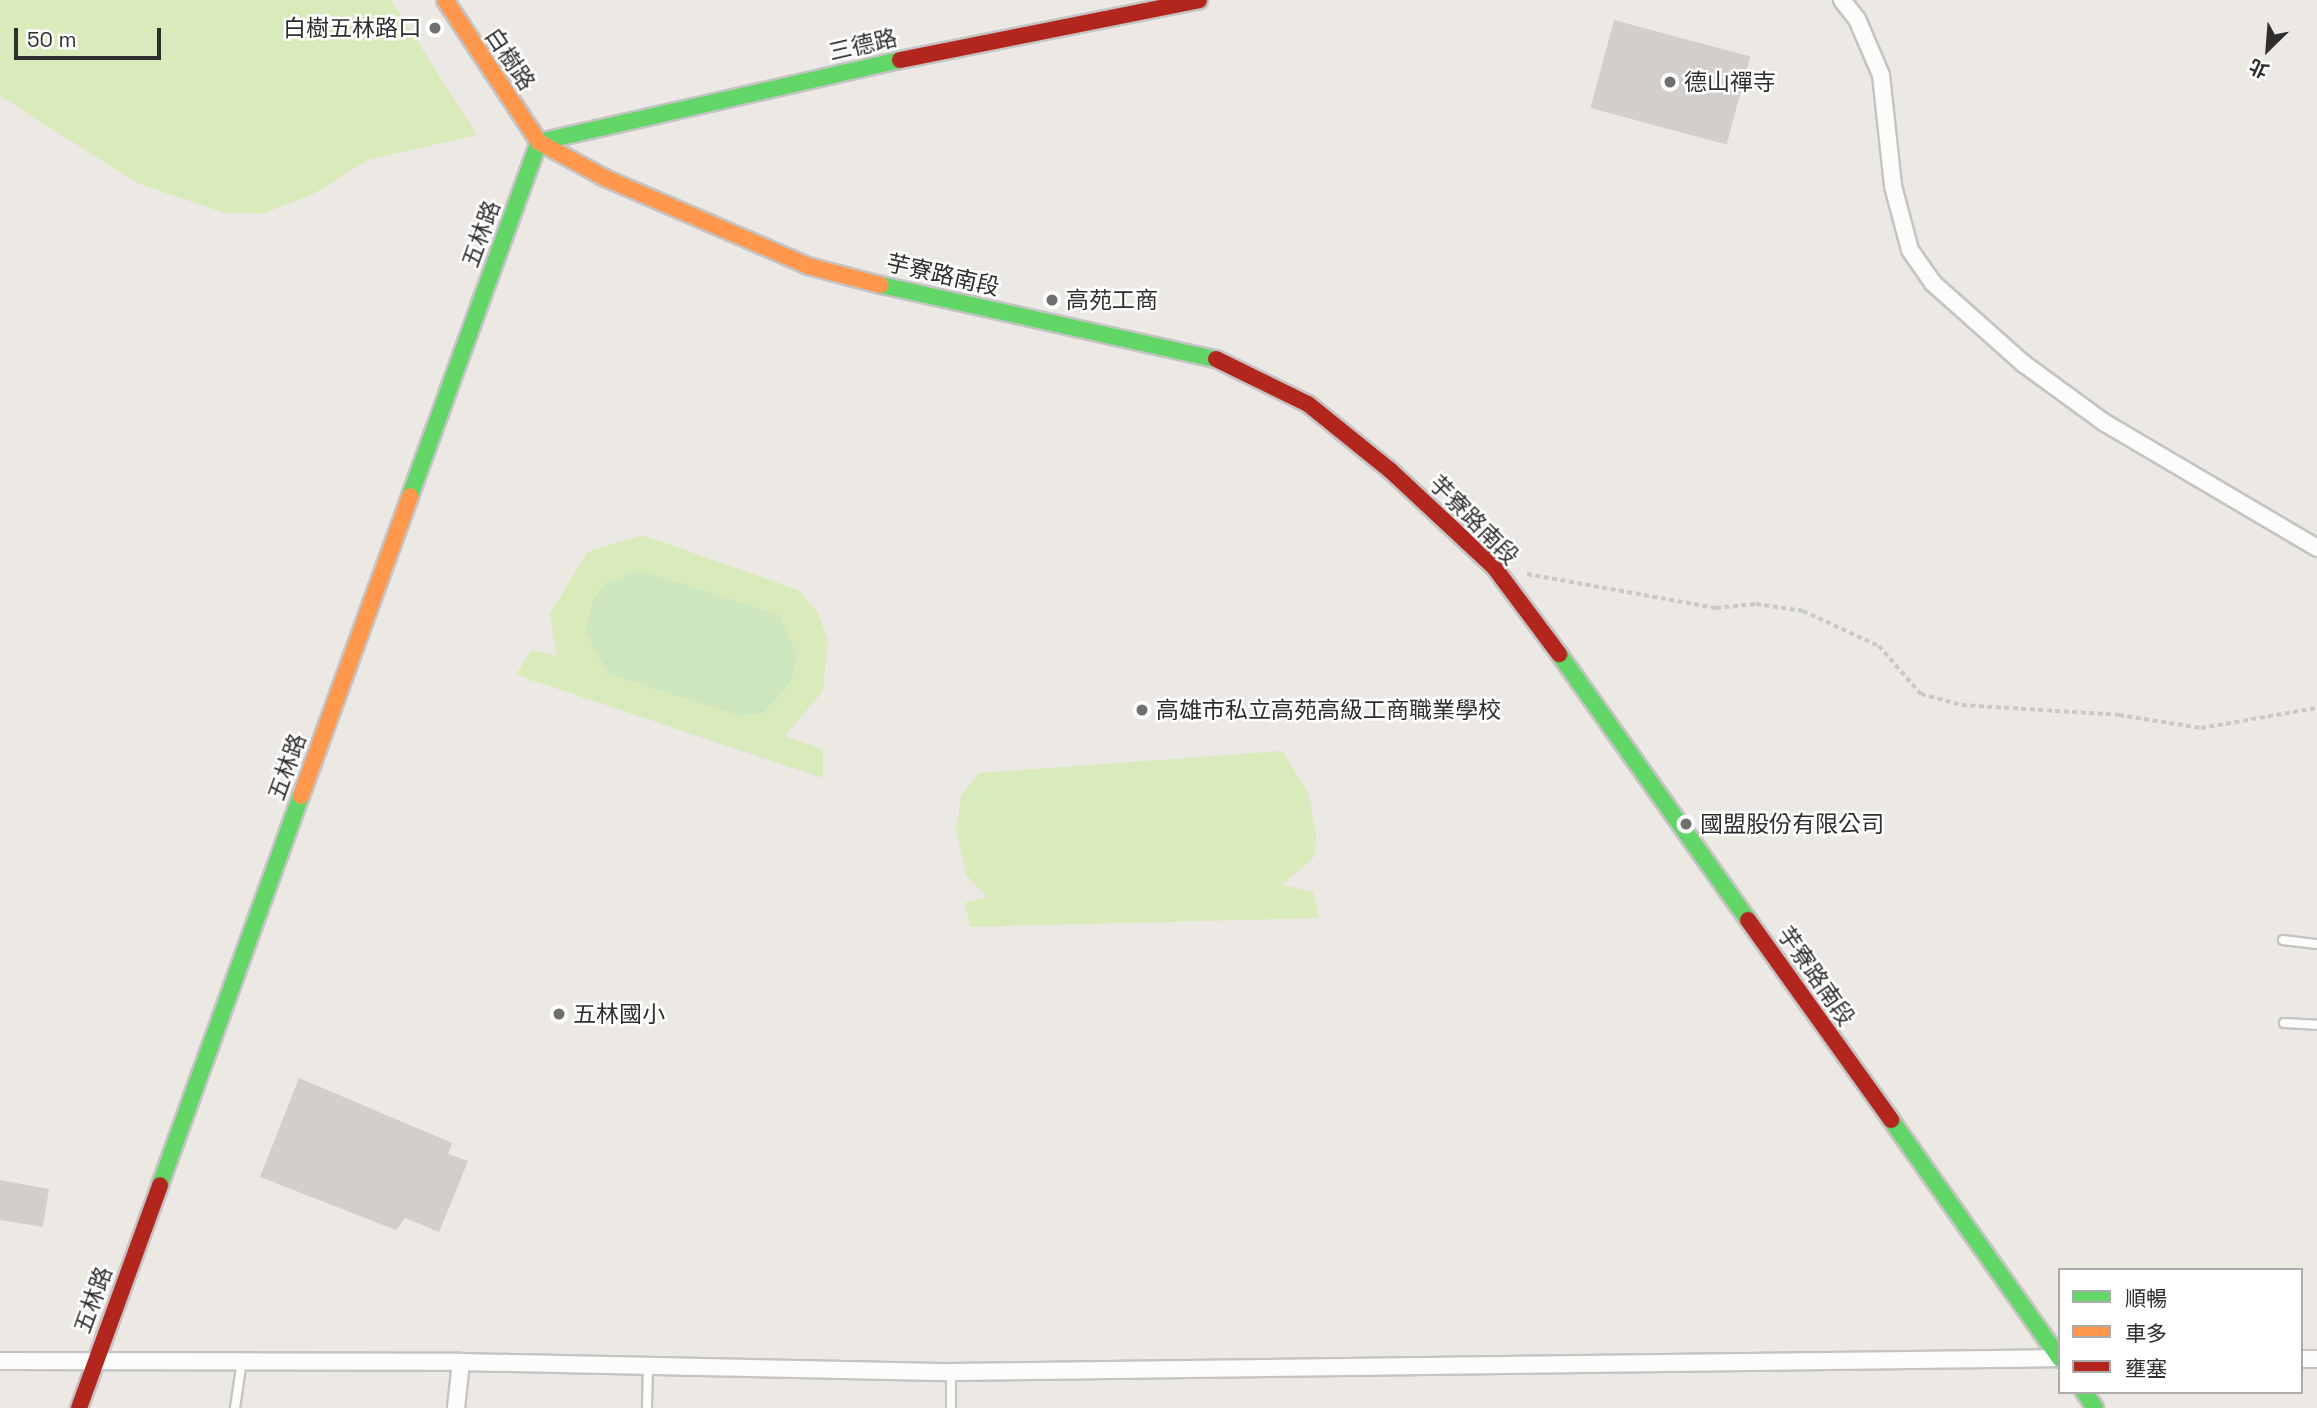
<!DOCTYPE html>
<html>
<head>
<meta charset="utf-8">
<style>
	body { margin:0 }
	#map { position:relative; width:2317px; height:1408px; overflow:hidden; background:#ece8e4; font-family:"Space Grotesk","Noto Sans TC",sans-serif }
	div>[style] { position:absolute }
	.green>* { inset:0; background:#cee6be }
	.pitch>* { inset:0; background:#d9eabb }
	.building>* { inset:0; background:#d1cecb; transform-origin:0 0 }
	.path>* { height:3.5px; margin-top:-1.75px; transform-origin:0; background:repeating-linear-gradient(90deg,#c9c9c8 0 5px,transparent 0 8.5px) }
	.roads { filter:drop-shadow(2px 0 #c5c4c5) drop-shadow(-2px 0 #c5c4c5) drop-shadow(0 2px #c5c4c5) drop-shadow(0 -2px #c5c4c5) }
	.lane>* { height:8px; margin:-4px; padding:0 4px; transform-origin:4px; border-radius:4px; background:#fcfcfb }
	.street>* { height:16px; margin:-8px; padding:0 8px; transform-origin:8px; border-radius:8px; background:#fcfcfb }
	.fast>* { height:16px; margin:-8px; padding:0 8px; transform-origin:8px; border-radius:8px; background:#63d668 }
	.slow>* { height:16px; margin:-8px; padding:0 8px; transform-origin:8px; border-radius:8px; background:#ff974d }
	.jam>* { height:16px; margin:-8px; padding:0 8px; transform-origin:8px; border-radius:8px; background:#b3261e }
	.dots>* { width:19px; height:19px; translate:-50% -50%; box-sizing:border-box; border:4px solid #fff; border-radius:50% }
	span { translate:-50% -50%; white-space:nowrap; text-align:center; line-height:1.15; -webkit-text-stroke:5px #fff; paint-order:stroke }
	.poi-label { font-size:23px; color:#2e2e2e }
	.right { translate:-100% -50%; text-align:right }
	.left { translate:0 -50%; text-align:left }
	.street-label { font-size:23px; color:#2e2e2e }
	.legend { position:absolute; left:2058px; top:1268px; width:245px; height:126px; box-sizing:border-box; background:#fff; border:2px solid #ababab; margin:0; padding:9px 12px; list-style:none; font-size:21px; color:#2e2e2e }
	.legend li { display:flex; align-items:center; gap:14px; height:35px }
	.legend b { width:35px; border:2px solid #ababab }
	.north { position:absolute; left:2233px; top:14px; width:70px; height:70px; -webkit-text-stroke:5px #fff; paint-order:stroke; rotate:205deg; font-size:19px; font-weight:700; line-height:28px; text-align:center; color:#2e2e2e }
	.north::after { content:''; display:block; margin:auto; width:24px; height:32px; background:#2e2e2e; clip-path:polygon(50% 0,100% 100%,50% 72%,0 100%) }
	.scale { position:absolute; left:14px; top:28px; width:147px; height:32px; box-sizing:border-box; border:4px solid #2e2e2e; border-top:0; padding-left:9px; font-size:21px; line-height:24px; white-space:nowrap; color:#2e2e2e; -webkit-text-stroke:5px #fff; paint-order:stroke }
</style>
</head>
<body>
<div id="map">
	<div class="green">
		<div style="clip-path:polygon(638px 570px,779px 614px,797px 655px,791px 682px,764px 713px,740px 716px,608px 674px,585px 632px,594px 598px,604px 584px)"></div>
	</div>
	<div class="pitch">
		<div style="clip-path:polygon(0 0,391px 0,477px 135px,368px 160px,313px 194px,262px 214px,225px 213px,139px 184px,0 96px)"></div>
		<div style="clip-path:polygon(evenodd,642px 535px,798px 590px,818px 613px,828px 640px,823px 691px,785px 736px,823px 750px,823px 778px,516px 675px,531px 650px,557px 656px,550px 614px,587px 552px,642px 535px,638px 570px,779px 614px,797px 655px,791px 682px,764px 713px,740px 716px,608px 674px,585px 632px,594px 598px,604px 584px,638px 570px)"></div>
		<div style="clip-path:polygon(1282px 751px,1308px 792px,1316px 832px,1315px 856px,1282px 885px,1313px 892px,1319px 918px,970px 927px,965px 903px,987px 897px,966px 875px,956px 831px,961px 796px,979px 773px)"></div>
	</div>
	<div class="building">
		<div style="left:1614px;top:20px;width:141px;height:91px;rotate:15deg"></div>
		<div style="clip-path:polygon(299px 1078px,452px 1143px,448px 1154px,468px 1161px,439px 1232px,405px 1218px,396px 1230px,260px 1177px)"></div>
		<div style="clip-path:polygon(0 1180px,49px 1189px,43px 1227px,0 1220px)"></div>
	</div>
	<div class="path">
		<div style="left:1527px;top:574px;width:192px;rotate:10.2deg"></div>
		<div style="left:1716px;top:608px;width:40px;rotate:-5.7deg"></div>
		<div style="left:1756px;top:604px;width:48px;rotate:8.5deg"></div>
		<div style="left:1803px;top:611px;width:84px;rotate:24.7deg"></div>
		<div style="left:1879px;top:646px;width:64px;rotate:48.8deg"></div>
		<div style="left:1921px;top:694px;width:42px;rotate:15deg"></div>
		<div style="left:1962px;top:705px;width:157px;rotate:3.6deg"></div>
		<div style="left:2119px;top:715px;width:83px;rotate:9deg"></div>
		<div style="left:2201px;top:728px;width:118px;rotate:-9.8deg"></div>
	</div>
	<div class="roads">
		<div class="lane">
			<div style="left:2283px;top:940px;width:34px;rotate:7deg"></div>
			<div style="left:2284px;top:1023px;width:33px;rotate:3deg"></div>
			<div style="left:235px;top:1408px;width:49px;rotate:-81.7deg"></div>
			<div style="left:647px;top:1408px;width:43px;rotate:-88.7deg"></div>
			<div style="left:951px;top:1408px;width:36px;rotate:-90deg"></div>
		</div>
		<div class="street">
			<div style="left:1842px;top:0;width:24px;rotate:52deg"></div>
			<div style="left:1857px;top:19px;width:61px;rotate:66.8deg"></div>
			<div style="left:1881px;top:75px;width:112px;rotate:83.8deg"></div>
			<div style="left:1893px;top:186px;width:66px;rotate:75.1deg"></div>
			<div style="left:1910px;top:250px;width:40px;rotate:55.1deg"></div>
			<div style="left:1933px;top:283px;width:122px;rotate:41.7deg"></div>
			<div style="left:2024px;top:364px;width:100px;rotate:36.1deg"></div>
			<div style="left:2105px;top:423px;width:246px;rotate:30.5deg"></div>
			<div style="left:2301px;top:1359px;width:16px"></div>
			<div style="left:0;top:1361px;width:461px;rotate:0.1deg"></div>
			<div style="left:461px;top:1362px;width:490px;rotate:1.2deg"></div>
			<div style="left:951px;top:1372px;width:1109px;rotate:-0.72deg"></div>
			<div style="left:456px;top:1408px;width:46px;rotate:-83.8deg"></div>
		</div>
		<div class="fast">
			<div style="left:539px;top:142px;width:370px;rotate:-12.8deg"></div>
			<div style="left:881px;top:285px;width:343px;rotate:12.5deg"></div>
			<div style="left:410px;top:496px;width:377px;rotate:-70deg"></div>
			<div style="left:1559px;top:654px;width:326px;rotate:54.6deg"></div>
			<div style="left:1891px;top:1120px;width:293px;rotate:54.7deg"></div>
			<div style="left:160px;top:1185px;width:414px;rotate:-70.1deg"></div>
			<div style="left:2084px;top:1392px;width:19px;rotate:55deg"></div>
		</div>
		<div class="slow">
			<div style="left:445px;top:0;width:170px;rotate:56.5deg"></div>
			<div style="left:539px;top:142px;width:75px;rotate:28.6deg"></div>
			<div style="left:605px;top:178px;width:221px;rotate:23.4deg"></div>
			<div style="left:808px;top:266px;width:75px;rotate:14.6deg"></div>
			<div style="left:301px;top:796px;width:319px;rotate:-70deg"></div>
		</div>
		<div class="jam">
			<div style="left:900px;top:60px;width:305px;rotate:-11.3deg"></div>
			<div style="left:1216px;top:359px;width:102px;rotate:26.1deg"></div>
			<div style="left:1308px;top:404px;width:107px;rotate:38.9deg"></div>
			<div style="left:1391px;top:471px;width:141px;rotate:43deg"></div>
			<div style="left:1494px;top:567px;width:109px;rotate:53.2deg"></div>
			<div style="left:1748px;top:920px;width:246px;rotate:54.4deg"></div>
			<div style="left:79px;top:1408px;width:237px;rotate:-70deg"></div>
		</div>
	</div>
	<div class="dots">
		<div style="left:435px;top:28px;background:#706f6e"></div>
		<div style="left:1670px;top:82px;background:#706f6e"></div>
		<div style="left:1052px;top:300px;background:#706f6e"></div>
		<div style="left:1142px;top:710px;background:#706f6e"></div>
		<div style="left:1686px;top:824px;background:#706f6e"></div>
		<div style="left:559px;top:1014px;background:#706f6e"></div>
	</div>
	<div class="poi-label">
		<span class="right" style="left:421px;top:28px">白樹五林路口</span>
		<span class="left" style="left:1684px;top:82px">德山禪寺</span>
		<span class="left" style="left:1066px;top:300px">高苑工商</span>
		<span class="left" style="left:1156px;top:710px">高雄市私立高苑高級工商職業學校</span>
		<span class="left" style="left:1700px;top:824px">國盟股份有限公司</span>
		<span class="left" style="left:573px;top:1014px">五林國小</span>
	</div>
	<div class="street-label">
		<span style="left:863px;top:45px;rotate:-13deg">三德路</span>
		<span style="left:510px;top:59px;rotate:56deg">白樹路</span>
		<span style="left:481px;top:234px;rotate:-70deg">五林路</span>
		<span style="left:943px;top:275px;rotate:13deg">芋寮路南段</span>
		<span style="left:1474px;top:520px;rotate:45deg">芋寮路南段</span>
		<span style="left:287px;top:767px;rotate:-70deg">五林路</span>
		<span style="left:1816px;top:976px;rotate:55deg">芋寮路南段</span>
		<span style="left:93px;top:1300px;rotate:-70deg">五林路</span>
	</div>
	<ul class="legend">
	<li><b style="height:9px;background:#63d668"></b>順暢</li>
	<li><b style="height:9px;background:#ff974d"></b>車多</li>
	<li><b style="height:9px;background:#b3261e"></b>壅塞</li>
	</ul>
	<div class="north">北</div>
	<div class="scale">50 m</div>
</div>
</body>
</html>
